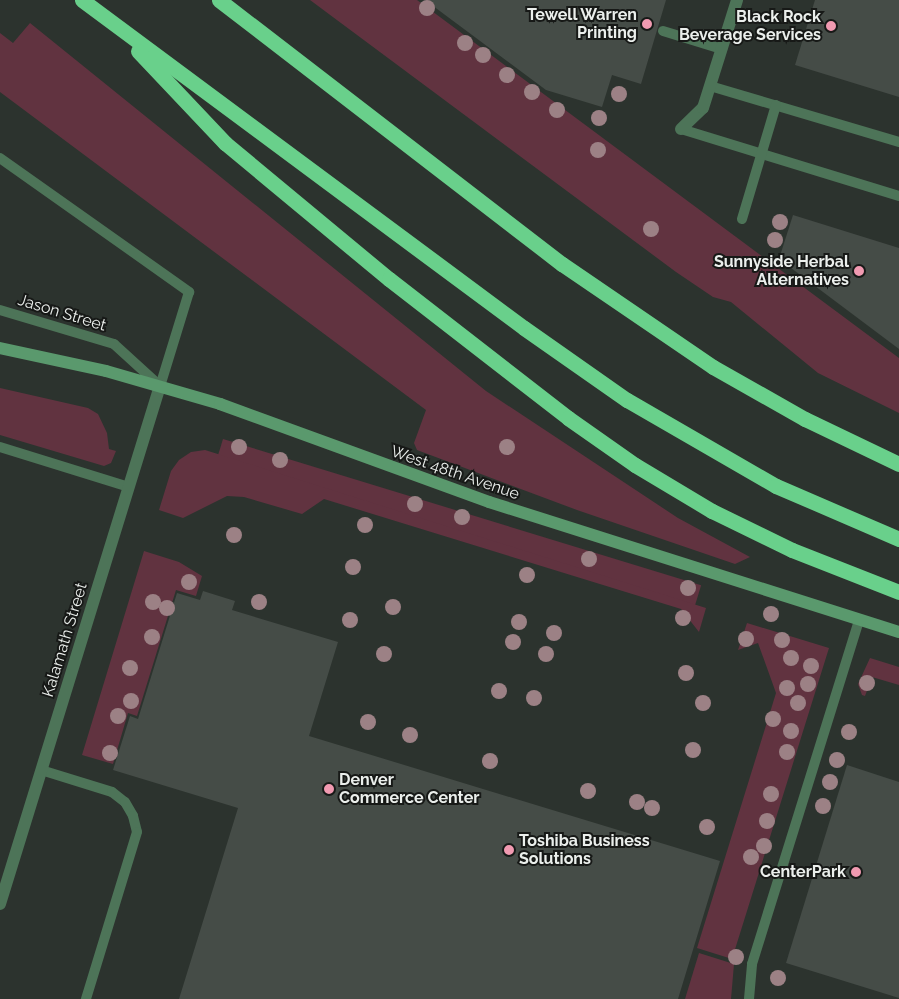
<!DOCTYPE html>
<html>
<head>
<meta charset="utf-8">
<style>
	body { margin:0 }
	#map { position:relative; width:899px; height:999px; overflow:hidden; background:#2c332e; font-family:Raleway,sans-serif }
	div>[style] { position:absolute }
	.green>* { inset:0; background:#613340; transform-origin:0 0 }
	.building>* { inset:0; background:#454c47 }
	.lane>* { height:10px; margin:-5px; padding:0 5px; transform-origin:5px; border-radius:5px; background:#4d7458 }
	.street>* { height:12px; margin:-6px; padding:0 6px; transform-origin:6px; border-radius:6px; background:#4d7458 }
	.secondary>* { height:12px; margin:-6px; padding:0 6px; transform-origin:6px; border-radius:6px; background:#5a996d }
	.highway>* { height:15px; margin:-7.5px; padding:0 7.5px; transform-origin:7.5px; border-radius:7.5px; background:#69d08b }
	.trees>* { width:16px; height:16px; margin:-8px; border-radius:50%; background:#9c8185 }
	.dots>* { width:14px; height:14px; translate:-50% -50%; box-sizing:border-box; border:2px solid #171917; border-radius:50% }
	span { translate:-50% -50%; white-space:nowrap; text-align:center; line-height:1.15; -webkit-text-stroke:4px #171917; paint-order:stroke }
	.poi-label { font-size:16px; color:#ebefec; font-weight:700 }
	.right { translate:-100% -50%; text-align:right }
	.left { translate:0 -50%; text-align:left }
	.street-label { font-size:16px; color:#ebefec }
</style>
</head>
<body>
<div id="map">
	<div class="green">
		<div style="clip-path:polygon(310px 0,417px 0,899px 358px,899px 413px,818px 373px,731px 302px,713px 297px,676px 272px)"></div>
		<div style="clip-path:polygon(30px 23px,486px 391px,678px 518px,750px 557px,735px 564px,577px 510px,417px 450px,414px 443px,426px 410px,0 92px,0 33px,13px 43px)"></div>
		<div style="clip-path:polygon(0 388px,88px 408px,98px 414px,107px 433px,109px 449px,116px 451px,111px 463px,104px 466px,0 435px)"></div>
		<div style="left:223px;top:439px;width:500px;height:22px;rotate:17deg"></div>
		<div style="clip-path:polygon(205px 450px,706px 608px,699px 632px,681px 609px,324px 499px,302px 514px,244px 497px,227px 496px,183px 518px,159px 510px,171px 471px,179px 460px,191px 452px)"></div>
		<div style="clip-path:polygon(144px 551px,179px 562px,202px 576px,196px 596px,176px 590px,137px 716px,128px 713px,113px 764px,82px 755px)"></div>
		<div style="clip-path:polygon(747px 623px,829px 648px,732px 959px,697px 948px,776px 693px,758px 643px,738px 650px)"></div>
		<div style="clip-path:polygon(870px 658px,899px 667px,899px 685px,872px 677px,865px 696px,862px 695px,858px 684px)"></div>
		<div style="clip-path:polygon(699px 953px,734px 964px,731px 999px,685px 999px)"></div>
	</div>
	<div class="building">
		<div style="clip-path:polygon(425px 0,666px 0,641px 84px,612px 75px,602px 107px,546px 90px)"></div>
		<div style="clip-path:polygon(815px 0,899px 0,899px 97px,795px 65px)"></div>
		<div style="clip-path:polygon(793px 215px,899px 248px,899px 349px,779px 259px)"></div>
		<div style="clip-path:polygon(203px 591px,235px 601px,232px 610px,338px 642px,309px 736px,720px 861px,678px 999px,179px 999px,238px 808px,113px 770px,130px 716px,138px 719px,177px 593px,200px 600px)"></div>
		<div style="clip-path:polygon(847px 765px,899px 782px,899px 998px,786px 963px)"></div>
	</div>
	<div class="lane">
		<div style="left:663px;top:31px;width:62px;rotate:17deg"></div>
		<div style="left:710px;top:86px;width:197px;rotate:16.5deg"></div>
		<div style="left:681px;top:129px;width:228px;rotate:17.1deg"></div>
		<div style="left:0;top:158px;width:232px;rotate:35.3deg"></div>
		<div style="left:189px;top:292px;width:98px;rotate:107.1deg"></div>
		<div style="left:160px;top:386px;width:62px;rotate:-137.6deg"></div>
		<div style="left:114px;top:344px;width:119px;rotate:-163.4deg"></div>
		<div style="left:742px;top:219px;width:119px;rotate:-73.4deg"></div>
		<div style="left:0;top:447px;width:135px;rotate:17.2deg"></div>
		<div style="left:41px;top:770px;width:74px;rotate:17.2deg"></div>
		<div style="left:112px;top:792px;width:16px;rotate:38deg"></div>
		<div style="left:125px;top:802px;width:16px;rotate:60deg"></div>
		<div style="left:133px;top:816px;width:16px;rotate:76deg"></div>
		<div style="left:137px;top:832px;width:175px;rotate:107deg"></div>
		<div style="left:749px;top:999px;width:35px;rotate:-85deg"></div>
		<div style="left:752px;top:964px;width:360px;rotate:-72.7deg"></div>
	</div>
	<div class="street">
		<div style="left:681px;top:129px;width:30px;rotate:-44deg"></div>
		<div style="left:703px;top:108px;width:113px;rotate:-72.5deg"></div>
		<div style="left:0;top:904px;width:542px;rotate:-72.84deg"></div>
	</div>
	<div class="secondary">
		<div style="left:0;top:348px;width:108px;rotate:12.2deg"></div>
		<div style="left:106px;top:371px;width:119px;rotate:16.1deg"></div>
		<div style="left:220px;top:404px;width:286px;rotate:20deg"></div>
		<div style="left:489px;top:502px;width:430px;rotate:17.6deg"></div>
	</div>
	<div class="highway">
		<div style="left:82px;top:0;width:550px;rotate:36.58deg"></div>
		<div style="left:524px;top:328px;width:126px;rotate:35deg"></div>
		<div style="left:627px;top:400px;width:172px;rotate:30deg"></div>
		<div style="left:776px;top:486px;width:134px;rotate:23.3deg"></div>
		<div style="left:219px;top:0;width:433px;rotate:37.6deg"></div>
		<div style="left:562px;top:264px;width:183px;rotate:34.3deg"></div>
		<div style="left:713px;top:367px;width:106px;rotate:29.5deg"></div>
		<div style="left:805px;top:419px;width:104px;rotate:25.6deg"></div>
		<div style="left:138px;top:51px;width:127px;rotate:46.6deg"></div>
		<div style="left:225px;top:143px;width:213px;rotate:39.7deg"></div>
		<div style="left:389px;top:279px;width:227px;rotate:37.8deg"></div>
		<div style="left:568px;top:418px;width:82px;rotate:35deg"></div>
		<div style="left:635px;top:465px;width:90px;rotate:30.9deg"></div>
		<div style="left:712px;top:511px;width:89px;rotate:26deg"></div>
		<div style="left:792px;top:550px;width:115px;rotate:21.4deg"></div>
	</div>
	<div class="trees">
		<div style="left:427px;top:8px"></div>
		<div style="left:465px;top:43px"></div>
		<div style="left:483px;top:55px"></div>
		<div style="left:507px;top:75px"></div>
		<div style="left:532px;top:92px"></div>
		<div style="left:619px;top:94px"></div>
		<div style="left:557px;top:110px"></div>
		<div style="left:599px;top:118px"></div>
		<div style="left:598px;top:150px"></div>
		<div style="left:780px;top:222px"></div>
		<div style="left:651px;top:229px"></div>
		<div style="left:775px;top:240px"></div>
		<div style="left:239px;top:447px"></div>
		<div style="left:507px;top:447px"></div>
		<div style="left:280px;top:460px"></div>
		<div style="left:415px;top:504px"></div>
		<div style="left:462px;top:517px"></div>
		<div style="left:365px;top:525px"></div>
		<div style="left:234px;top:535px"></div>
		<div style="left:589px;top:559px"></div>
		<div style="left:353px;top:567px"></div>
		<div style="left:527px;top:575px"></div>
		<div style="left:189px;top:582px"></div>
		<div style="left:688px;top:588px"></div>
		<div style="left:153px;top:602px"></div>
		<div style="left:259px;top:602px"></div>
		<div style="left:393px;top:607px"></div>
		<div style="left:167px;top:608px"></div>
		<div style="left:771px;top:614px"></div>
		<div style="left:683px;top:618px"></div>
		<div style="left:350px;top:620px"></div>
		<div style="left:519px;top:622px"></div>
		<div style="left:554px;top:633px"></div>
		<div style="left:152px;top:637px"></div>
		<div style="left:746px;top:639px"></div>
		<div style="left:782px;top:640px"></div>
		<div style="left:513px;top:642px"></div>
		<div style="left:384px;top:654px"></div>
		<div style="left:546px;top:654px"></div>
		<div style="left:791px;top:658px"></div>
		<div style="left:811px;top:666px"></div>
		<div style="left:130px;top:668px"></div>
		<div style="left:686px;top:673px"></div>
		<div style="left:867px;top:683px"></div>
		<div style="left:808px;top:684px"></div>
		<div style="left:787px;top:688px"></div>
		<div style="left:499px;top:691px"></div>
		<div style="left:534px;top:698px"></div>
		<div style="left:131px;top:701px"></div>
		<div style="left:703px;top:703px"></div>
		<div style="left:798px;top:703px"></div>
		<div style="left:118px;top:716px"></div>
		<div style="left:773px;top:719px"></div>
		<div style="left:368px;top:722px"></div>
		<div style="left:791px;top:731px"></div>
		<div style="left:849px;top:732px"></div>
		<div style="left:410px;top:735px"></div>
		<div style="left:693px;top:750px"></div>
		<div style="left:787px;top:752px"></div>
		<div style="left:110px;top:753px"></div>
		<div style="left:837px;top:760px"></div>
		<div style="left:490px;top:761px"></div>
		<div style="left:830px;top:782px"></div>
		<div style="left:588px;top:791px"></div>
		<div style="left:771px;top:794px"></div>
		<div style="left:637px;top:802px"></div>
		<div style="left:823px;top:806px"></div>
		<div style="left:652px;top:808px"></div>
		<div style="left:767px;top:821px"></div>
		<div style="left:707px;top:827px"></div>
		<div style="left:764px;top:846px"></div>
		<div style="left:751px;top:857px"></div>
		<div style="left:736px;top:957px"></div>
		<div style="left:778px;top:978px"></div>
	</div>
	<div class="dots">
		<div style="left:647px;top:24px;background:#f19ab1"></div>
		<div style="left:831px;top:26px;background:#f19ab1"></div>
		<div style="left:859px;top:271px;background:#f19ab1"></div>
		<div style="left:329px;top:789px;background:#f19ab1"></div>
		<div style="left:509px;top:850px;background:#f19ab1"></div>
		<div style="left:856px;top:872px;background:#f19ab1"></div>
	</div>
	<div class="poi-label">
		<span class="right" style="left:637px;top:24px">Tewell Warren<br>Printing</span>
		<span class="right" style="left:821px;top:26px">Black Rock<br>Beverage Services</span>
		<span class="right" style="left:849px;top:271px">Sunnyside Herbal<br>Alternatives</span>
		<span class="left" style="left:339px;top:789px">Denver<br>Commerce Center</span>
		<span class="left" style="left:519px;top:850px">Toshiba Business<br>Solutions</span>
		<span class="right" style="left:846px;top:872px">CenterPark</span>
	</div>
	<div class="street-label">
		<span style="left:62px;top:313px;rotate:17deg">Jason Street</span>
		<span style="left:455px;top:473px;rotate:19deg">West 48th Avenue</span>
		<span style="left:65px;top:640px;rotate:-73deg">Kalamath Street</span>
	</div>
</div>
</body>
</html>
